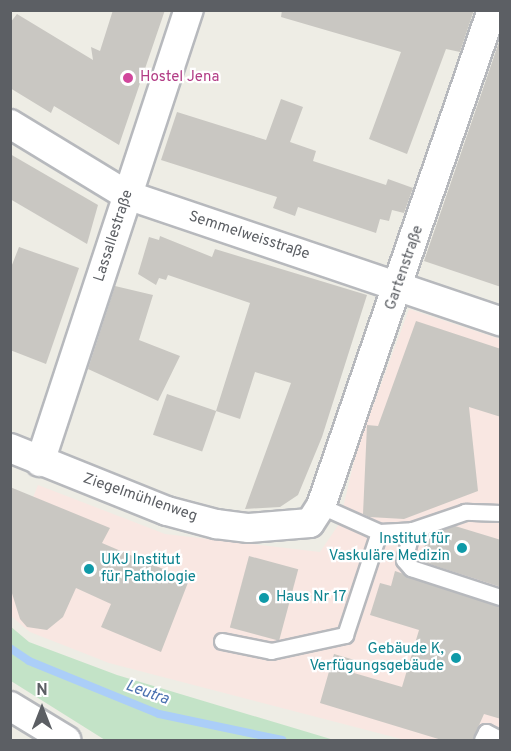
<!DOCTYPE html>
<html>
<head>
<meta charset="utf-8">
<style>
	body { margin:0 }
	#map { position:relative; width:511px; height:751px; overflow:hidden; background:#eeede5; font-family:Overpass,sans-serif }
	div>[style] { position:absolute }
	.medical>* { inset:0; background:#f9e7e2 }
	.green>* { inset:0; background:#c3e3c7 }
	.stream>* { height:8px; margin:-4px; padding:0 4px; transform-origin:4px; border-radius:4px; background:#abcef8 }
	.building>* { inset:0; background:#c9c7c2; transform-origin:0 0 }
	.roads { filter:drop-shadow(2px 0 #b7b9bd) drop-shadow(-2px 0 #b7b9bd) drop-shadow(0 2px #b7b9bd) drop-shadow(0 -2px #b7b9bd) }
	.lane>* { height:15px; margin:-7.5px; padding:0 7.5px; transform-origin:7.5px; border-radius:7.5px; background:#fff }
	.street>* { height:28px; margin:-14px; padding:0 14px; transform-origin:14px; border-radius:14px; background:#fff }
	.dots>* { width:16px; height:16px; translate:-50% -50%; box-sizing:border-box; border:3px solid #fff; border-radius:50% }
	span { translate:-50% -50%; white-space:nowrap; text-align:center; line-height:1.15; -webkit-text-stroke:4.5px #fff; paint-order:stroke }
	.hotel-label { font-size:15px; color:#b23c85 }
	.left { translate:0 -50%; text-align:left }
	.street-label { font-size:15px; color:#5c5f64 }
	.culture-label { font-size:15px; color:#0d838f }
	.right { translate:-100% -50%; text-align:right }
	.water-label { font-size:16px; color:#4c73b1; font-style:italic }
	.frame { position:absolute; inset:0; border:12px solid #5c5f64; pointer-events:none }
	.north { position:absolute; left:12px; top:679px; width:60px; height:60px; -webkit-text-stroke:4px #fff; paint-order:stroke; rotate:0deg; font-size:16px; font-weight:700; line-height:24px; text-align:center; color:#5c5f64 }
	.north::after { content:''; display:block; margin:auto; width:21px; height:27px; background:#5c5f64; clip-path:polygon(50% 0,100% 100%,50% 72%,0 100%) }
</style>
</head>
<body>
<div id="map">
	<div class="medical">
		<div style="clip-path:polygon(409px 309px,500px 339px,500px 740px,405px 740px,109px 663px,30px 632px,11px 616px,10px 554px,38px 485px,165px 534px,320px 552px,339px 524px,357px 449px)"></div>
	</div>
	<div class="green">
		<div style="clip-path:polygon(10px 626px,29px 642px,117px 675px,334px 740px,105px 740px,11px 681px)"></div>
	</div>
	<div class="stream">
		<div style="left:10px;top:648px;width:23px;rotate:34deg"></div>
		<div style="left:29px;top:661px;width:140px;rotate:22.2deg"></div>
		<div style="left:159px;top:714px;width:126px;rotate:11.9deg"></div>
	</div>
	<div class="building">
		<div style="clip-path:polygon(113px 10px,165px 10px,119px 145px,54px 106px,51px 113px,10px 88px,10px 23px,17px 14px,93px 60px,91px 47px,100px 51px)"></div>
		<div style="clip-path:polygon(282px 10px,474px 10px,460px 52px,446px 49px,407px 154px,369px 139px,401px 52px,281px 17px)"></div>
		<div style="clip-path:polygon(501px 36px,501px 287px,424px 261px)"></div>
		<div style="clip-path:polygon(281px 99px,303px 107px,290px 142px,316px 151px,313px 161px,386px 185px,388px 179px,413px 188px,404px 213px,392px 210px,389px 221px,380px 219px,376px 233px,298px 207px,295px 216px,273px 208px,277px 197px,161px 160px,177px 112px,266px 140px)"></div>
		<div style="clip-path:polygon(10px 154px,98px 205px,87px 244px,10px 199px)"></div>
		<div style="clip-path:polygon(160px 236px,212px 257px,215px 249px,367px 295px,322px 437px,298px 495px,280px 507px,245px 509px,291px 383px,255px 372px,240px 419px,216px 411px,250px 303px,168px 275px,166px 280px,159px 278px,156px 285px,138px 274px,149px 237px,159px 240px)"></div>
		<div style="clip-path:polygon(19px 247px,79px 268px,46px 364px,10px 350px,10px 270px)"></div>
		<div style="clip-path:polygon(115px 286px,153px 295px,139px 340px,180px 356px,158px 401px,88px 369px)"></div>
		<div style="clip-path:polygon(416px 321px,501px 349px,501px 417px,469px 407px,478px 491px,404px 519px,369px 517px,363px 514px,367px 425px,378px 426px)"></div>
		<div style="left:167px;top:394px;width:52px;height:43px;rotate:19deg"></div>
		<div style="clip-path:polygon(10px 487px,110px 528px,102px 543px,189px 580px,161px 652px,101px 627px,111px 604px,76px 588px,63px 617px,47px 630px,27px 627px,20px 619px,10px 587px)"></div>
		<div style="clip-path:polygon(455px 526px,501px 540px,501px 587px,420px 561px,428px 535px)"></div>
		<div style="left:249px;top:556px;width:51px;height:74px;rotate:15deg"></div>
		<div style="clip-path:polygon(395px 571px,501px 607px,501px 719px,484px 714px,472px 741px,445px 741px,320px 703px,334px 654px,358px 661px,354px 673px,402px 687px,419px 630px,370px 615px,380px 583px,391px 586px)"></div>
	</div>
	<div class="roads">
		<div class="lane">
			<div style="left:321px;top:506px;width:64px;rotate:24.1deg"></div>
			<div style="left:500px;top:513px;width:35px;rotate:-178deg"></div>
			<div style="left:465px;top:512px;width:56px;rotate:161.2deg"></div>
			<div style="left:412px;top:530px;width:31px;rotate:105deg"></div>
			<div style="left:404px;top:560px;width:11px;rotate:49deg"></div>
			<div style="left:411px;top:568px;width:94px;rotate:18deg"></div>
			<div style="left:222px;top:641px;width:50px;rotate:11.5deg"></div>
			<div style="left:271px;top:651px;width:76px;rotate:-12.2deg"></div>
			<div style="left:345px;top:635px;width:108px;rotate:-71.7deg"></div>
			<div style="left:379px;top:532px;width:33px;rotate:-3deg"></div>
			<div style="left:482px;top:740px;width:9px;rotate:-63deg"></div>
			<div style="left:486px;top:732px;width:16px;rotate:27deg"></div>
		</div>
		<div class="street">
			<div style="left:10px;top:124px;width:137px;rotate:31.3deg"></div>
			<div style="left:127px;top:195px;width:394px;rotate:18.7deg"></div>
			<div style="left:10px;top:448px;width:169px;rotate:21.9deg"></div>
			<div style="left:167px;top:511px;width:51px;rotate:14.9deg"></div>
			<div style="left:216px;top:524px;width:33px;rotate:7deg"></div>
			<div style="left:249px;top:528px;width:61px;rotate:-4.7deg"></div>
			<div style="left:310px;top:523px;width:20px;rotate:-57deg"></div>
			<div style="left:321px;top:506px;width:525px;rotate:-70.98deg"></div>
			<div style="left:40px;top:462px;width:476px;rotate:-71.8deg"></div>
			<div style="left:10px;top:706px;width:66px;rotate:31.3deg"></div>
		</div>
	</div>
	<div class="dots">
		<div style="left:128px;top:78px;background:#d1479c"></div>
		<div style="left:462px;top:548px;background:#0f9aa8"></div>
		<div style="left:89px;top:569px;background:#0f9aa8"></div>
		<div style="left:264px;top:598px;background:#0f9aa8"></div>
		<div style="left:456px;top:658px;background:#0f9aa8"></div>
	</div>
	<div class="hotel-label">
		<span class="left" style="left:140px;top:78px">Hostel Jena</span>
	</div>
	<div class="street-label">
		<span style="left:114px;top:236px;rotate:-72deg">Lassallestraße</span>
		<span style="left:249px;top:236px;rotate:18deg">Semmelweisstraße</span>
		<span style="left:405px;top:268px;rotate:-71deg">Gartenstraße</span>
		<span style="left:140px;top:498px;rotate:19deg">Ziegelmühlenweg</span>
	</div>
	<div class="culture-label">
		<span class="right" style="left:450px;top:548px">Institut für<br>Vaskuläre Medizin</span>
		<span class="left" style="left:101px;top:569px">UKJ Institut<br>für Pathologie</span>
		<span class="left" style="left:276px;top:598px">Haus Nr 17</span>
		<span class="right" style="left:444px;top:658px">Gebäude K,<br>Verfügungsgebäude</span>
	</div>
	<div class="water-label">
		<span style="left:147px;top:693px;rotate:20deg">Leutra</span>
	</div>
	<div class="frame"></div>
	<div class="north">N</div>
</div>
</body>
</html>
